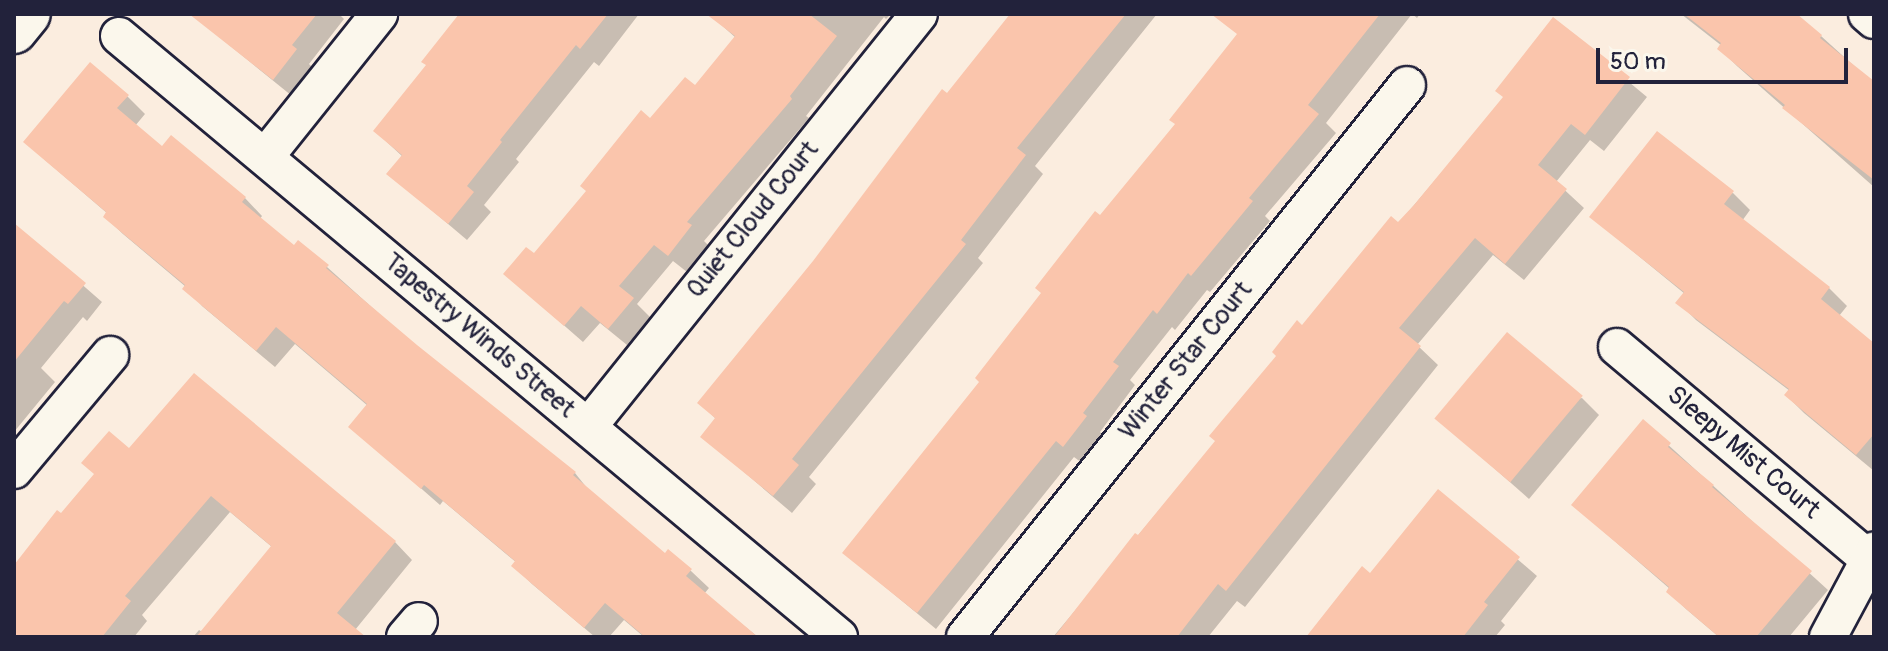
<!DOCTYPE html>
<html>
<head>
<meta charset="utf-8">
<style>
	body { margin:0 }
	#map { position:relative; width:1888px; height:651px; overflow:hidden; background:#fbeddf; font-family:Pangolin,sans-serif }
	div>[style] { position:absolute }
	.shadow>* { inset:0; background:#0003 }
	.building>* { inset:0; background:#fac5ac; transform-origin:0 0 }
	.roads { filter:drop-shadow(2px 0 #22223b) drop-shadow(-2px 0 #22223b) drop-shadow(0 2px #22223b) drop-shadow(0 -2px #22223b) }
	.street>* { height:36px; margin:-18px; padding:0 18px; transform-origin:18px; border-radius:18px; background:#fbf7ec }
	.secondary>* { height:44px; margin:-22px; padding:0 22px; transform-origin:22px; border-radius:22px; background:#fbf7ec }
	span { translate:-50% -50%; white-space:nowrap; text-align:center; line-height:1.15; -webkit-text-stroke:6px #fbf7ec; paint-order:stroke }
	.street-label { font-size:26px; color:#22223b }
	.frame { position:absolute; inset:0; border:16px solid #22223b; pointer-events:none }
	.scale { position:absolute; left:1596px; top:48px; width:252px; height:36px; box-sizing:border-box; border:4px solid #22223b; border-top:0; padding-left:10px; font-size:24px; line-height:28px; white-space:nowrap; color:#22223b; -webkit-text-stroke:6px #fbf7ec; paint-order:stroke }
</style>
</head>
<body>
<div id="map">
	<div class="shadow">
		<div style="clip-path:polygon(191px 14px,339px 14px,344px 19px,309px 64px,314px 69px,292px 96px)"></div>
		<div style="clip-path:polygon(462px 14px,639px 14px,599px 66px,594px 62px,516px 159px,519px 162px,484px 205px,491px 212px,467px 240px,389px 174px,403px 157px,375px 131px,428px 66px)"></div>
		<div style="clip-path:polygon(709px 14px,891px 14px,886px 19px,884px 17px,806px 116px,809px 118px,704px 241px,708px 245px,687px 272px,673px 261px,637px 304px,650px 317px,627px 345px,600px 323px,583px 342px,505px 274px,534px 256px,651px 121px,695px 88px,736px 38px)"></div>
		<div style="clip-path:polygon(1012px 14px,1157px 14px,1035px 166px,1043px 174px,978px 258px,983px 263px,809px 477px,816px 484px,792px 513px,703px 437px,717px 420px,700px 403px)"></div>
		<div style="clip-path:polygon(1240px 14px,1420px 14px,1417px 18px,1412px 14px,1326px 123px,1336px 133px,1265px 216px,1270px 221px,1210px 292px,1207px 290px,1175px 330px,1172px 327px,1130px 380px,1135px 385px,1100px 432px,1104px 436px,1082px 463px,1074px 457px,936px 629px,844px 553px,981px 382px,1100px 218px,1177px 125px,1238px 35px)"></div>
		<div style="clip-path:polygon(1681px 14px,1794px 14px,1821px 36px,1874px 84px,1874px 187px,1737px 66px,1720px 49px,1722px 46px)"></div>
		<div style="clip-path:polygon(1553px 19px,1647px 97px,1604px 151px,1590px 140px,1556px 182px,1584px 208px,1524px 280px,1493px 255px,1417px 345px,1438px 365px,1245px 607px,1237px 601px,1208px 637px,1053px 637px,1217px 441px,1302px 327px,1398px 224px,1505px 98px)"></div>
		<div style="clip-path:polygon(127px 96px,145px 114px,135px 126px,162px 149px,245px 198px,262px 216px,260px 219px,294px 248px,327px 267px,416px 347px,575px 473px,591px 493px,665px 555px,668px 552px,691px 571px,709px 588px,704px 594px,758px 637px,644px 637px,624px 620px,609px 637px,595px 637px,532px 584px,514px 566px,517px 563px,443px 501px,440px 505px,351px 427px,368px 406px,295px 344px,275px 367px,202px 306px,186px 287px,123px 234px,105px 217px,108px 214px,44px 159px)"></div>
		<div style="clip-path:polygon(1733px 193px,1750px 210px,1742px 221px,1829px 288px,1847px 306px,1839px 316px,1874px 345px,1874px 471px,1804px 413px,1786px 395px,1790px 391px,1696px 320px,1678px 302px,1685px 294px,1591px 217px)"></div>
		<div style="clip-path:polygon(14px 225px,102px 302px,87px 321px,83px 317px,41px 368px,55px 382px,14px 432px)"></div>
		<div style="clip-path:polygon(1582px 398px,1599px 415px,1529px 499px,1437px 418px)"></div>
		<div style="clip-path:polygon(1643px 422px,1828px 590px,1789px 637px,1719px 637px,1686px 609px,1668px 591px,1670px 589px,1573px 505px)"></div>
		<div style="clip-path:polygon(130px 451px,395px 542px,412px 560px,355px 630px,361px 637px,193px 637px,199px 630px,202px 632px,272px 547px,230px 512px,142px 615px,147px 621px,134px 637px,14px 637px,14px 565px)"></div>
		<div style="clip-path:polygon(1439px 492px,1537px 576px,1501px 621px,1505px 625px,1495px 637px,1308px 637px,1370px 576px)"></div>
	</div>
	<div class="building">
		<div style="clip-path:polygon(189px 14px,317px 14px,292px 45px,297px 49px,273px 80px)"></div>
		<div style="clip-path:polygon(459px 14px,608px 14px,580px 49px,576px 45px,500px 140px,502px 142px,467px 186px,474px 192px,448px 224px,386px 174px,402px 155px,373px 131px,426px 65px,421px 62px)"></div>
		<div style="clip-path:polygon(706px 14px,809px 14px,837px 36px,790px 96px,792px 99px,687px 222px,692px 225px,668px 256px,654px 245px,619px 286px,634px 298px,608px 329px,581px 306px,564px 326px,503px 274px,526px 247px,534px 253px,586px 191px,580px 186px,641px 110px,650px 118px,685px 77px,695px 85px,735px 36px)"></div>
		<div style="clip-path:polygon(1010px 14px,1126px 14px,1017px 148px,1026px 155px,961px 240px,966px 244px,792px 459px,799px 465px,773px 496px,700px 437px,715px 418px,697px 403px,813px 261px,942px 89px,947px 93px)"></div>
		<div style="clip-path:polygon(1211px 14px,1380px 14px,1308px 105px,1319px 114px,1249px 198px,1253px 201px,1191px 276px,1188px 273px,1157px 314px,1153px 310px,1113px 362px,1119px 366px,1083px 413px,1087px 416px,1063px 447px,1056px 441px,917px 613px,842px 553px,979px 382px,975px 378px,1041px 293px,1035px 288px,1095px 211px,1100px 215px,1175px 124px,1169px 120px,1237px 34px)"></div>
		<div style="clip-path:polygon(1684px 14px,1797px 14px,1822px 35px,1820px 38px,1874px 81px,1874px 180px,1782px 108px,1785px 105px,1717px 49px,1721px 43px)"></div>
		<div style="clip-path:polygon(1553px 17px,1630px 77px,1585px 135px,1571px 124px,1538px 165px,1567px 189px,1505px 264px,1475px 238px,1399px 328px,1421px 346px,1226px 591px,1218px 584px,1177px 637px,1054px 637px,1135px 533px,1138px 535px,1215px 441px,1209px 436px,1276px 356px,1272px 352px,1297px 320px,1302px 325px,1391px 216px,1398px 222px,1414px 205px,1503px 97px,1495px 91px)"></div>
		<div style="clip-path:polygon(90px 62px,129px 95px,117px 108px,162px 146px,171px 135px,246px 197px,242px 202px,294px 245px,298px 240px,329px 265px,326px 268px,417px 345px,576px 472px,573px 475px,665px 553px,668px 549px,692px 569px,686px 576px,758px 637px,645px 637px,605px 603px,584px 628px,511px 566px,515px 561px,424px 485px,421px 489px,348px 427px,367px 404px,276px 327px,256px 351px,182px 289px,185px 285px,103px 217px,106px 212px,23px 142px)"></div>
		<div style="clip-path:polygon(1657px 131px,1734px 191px,1724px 204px,1830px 287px,1821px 299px,1874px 343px,1874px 434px,1856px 455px,1784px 395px,1789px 389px,1675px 303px,1684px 292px,1589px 217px)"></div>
		<div style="clip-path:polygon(14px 223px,86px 283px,68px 304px,64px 301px,14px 362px)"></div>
		<div style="left:1507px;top:332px;width:99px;height:113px;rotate:40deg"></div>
		<div style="clip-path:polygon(194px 373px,396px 541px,337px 613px,366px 637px,196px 637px,271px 546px,211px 496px,125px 596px,131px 601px,102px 637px,14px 637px,14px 565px,57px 510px,61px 513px,94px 474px,81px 463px,109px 431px,129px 448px)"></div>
		<div style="clip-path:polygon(1643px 419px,1671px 443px,1668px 447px,1714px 485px,1712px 487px,1812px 571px,1756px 637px,1719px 637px,1666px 592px,1669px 587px,1571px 505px)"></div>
		<div style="clip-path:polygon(1438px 489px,1520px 557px,1484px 602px,1488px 605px,1463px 637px,1306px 637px,1362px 566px,1370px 573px)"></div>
	</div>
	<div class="roads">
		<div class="street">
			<div style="left:1867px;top:14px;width:9px;rotate:41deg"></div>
			<div style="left:119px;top:36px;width:938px;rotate:39.85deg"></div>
			<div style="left:265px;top:157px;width:183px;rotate:-51.4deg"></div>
			<div style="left:1617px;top:347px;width:329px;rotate:40.1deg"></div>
			<div style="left:588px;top:427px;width:529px;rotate:-51.29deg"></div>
			<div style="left:14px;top:470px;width:150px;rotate:-50.1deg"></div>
			<div style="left:405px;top:637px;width:21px;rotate:-49deg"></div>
			<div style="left:965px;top:637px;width:707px;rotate:-51.31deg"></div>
			<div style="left:1828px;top:637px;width:98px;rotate:-61.9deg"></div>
		</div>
		<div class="secondary">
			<div style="left:14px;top:31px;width:22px;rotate:-51deg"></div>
		</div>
	</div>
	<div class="street-label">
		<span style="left:753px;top:220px;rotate:-51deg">Quiet Cloud Court</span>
		<span style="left:479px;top:336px;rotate:40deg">Tapestry Winds Street</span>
		<span style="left:1186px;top:361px;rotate:-51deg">Winter Star Court</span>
		<span style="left:1743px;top:453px;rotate:40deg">Sleepy Mist Court</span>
	</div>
	<div class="frame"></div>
	<div class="scale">50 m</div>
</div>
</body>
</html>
